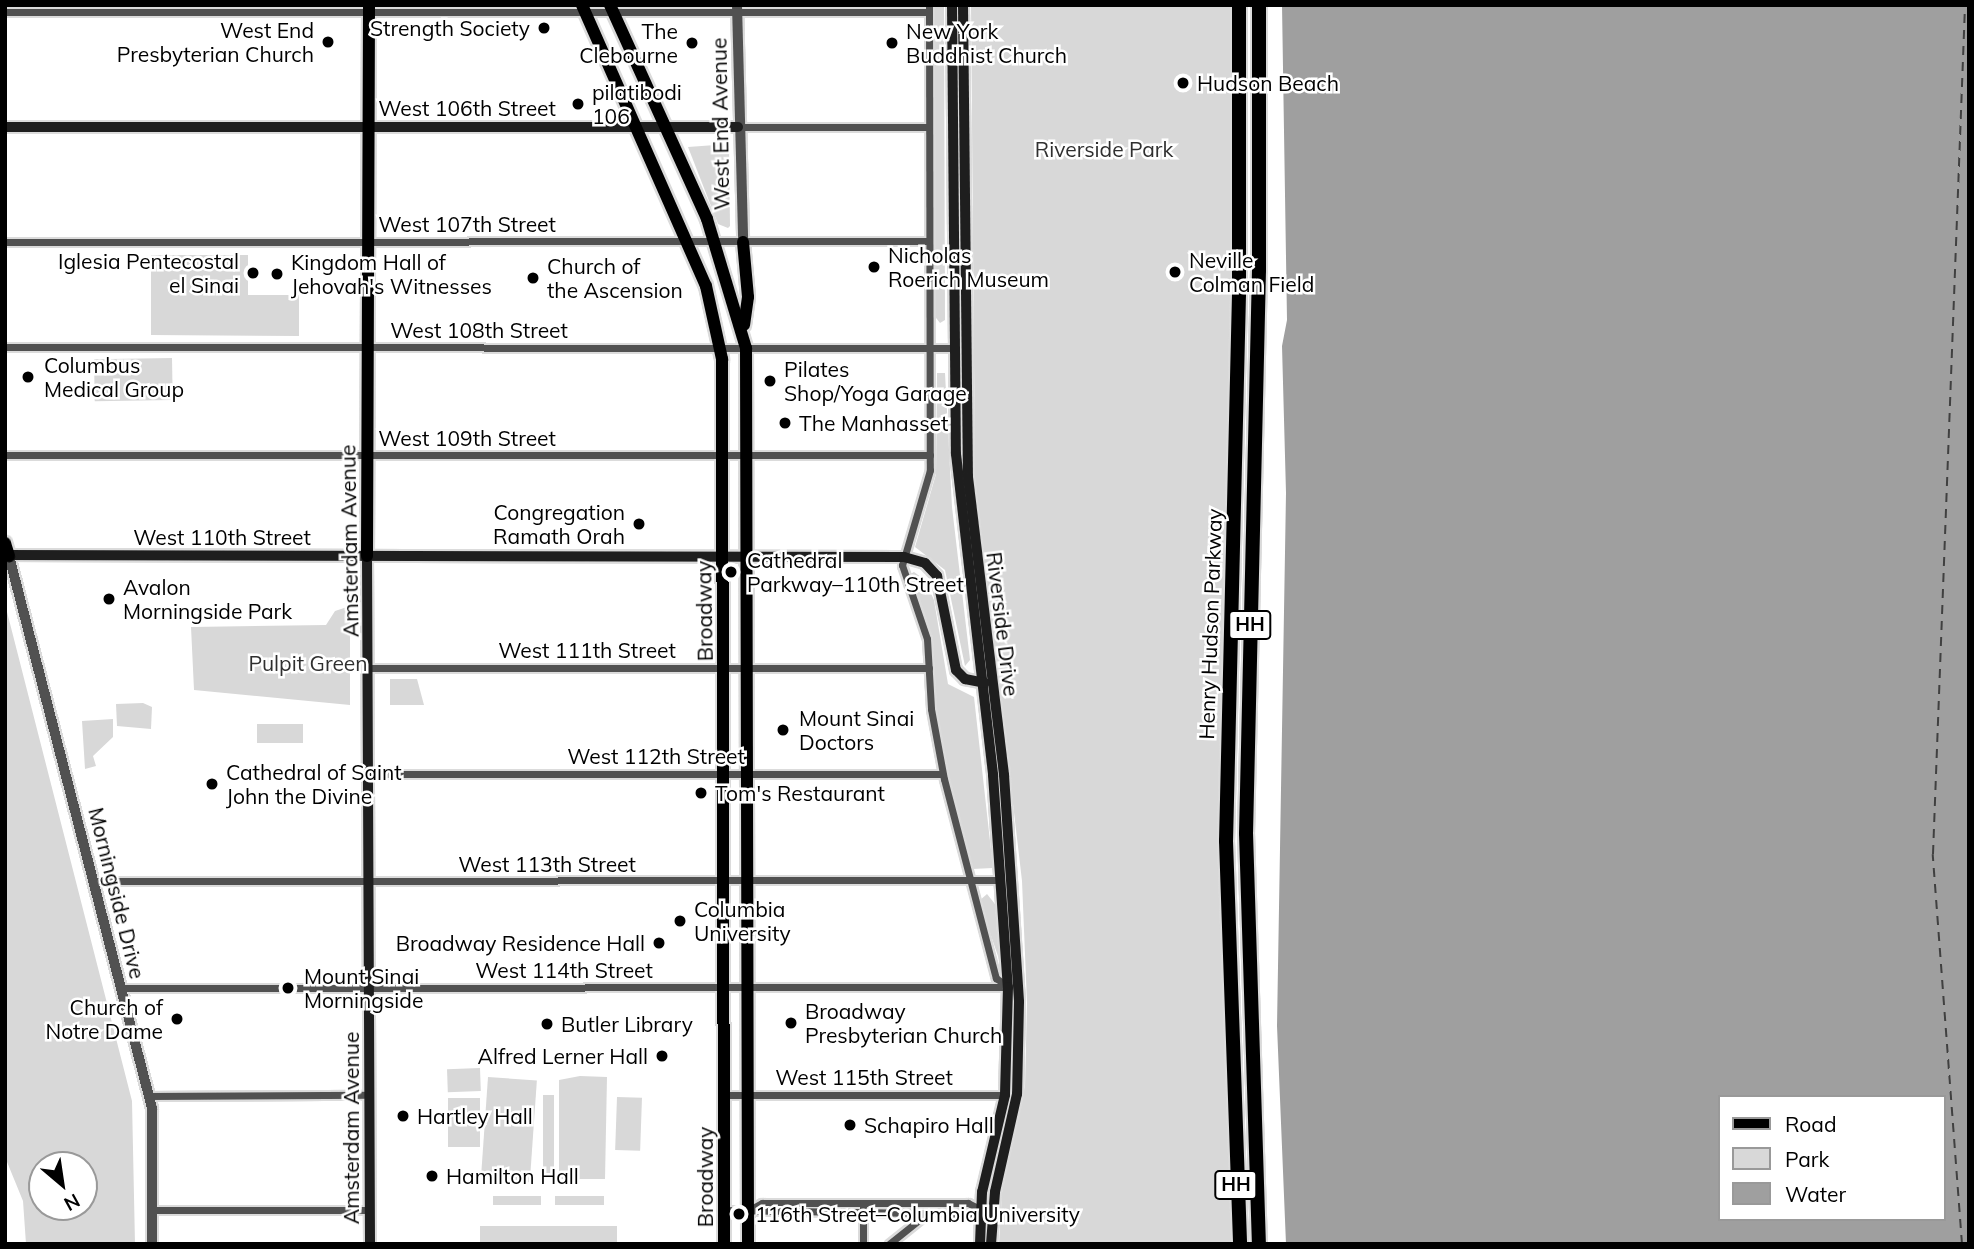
<!DOCTYPE html>
<html>
<head>
<meta charset="utf-8">
<style>
	body { margin:0 }
	#map { position:relative; width:1974px; height:1249px; overflow:hidden; background:#fff; font-family:Mulish,sans-serif }
	div>[style] { position:absolute }
	.green>* { inset:0; background:#d8d8d8; transform-origin:0 0 }
	.water>* { inset:0; background:#9f9f9f }
	.ferry>* { height:2px; margin-top:-1px; transform-origin:0; background:repeating-linear-gradient(90deg,#404040 0 9px,transparent 0 16px) }
	.roads { filter:drop-shadow(2px 0 #dbdbdb) drop-shadow(-2px 0 #dbdbdb) drop-shadow(0 2px #dbdbdb) drop-shadow(0 -2px #dbdbdb) }
	.minor>* { height:7px; margin:-3.5px; padding:0 3.5px; transform-origin:3.5px; border-radius:3.5px; background:#515151 }
	.tertiary>* { height:10px; margin:-5px; padding:0 5px; transform-origin:5px; border-radius:5px; background:#515151 }
	.secondary>* { height:10px; margin:-5px; padding:0 5px; transform-origin:5px; border-radius:5px; background:#1e1e1e }
	.primary>* { height:12px; margin:-6px; padding:0 6px; transform-origin:6px; border-radius:6px; background:#000 }
	.motorway>* { height:14px; margin:-7px; padding:0 7px; transform-origin:7px; border-radius:7px; background:#000 }
	.dots>* { width:19px; height:19px; translate:-50% -50%; box-sizing:border-box; border:4px solid #fff; border-radius:50% }
	span { translate:-50% -50%; white-space:nowrap; text-align:center; line-height:1.15; -webkit-text-stroke:5px #fff; paint-order:stroke }
	.shield-label span { padding:2px 5px; background:#fff; border:2px solid; border-radius:5px; -webkit-text-stroke-width:0 }
	.shield-label { font-size:19px; color:#000; font-weight:700 }
	.poi-label { font-size:21px; color:#000 }
	.right { translate:-100% -50%; text-align:right }
	.left { translate:0 -50%; text-align:left }
	.street-label { font-size:21px; color:#000 }
	.park-label { font-size:21px; color:#2f2f2f }
	.frame { position:absolute; inset:0; border:7px solid #000; pointer-events:none }
	.legend { position:absolute; left:1718px; top:1095px; width:228px; height:126px; box-sizing:border-box; background:#fff; border:2px solid #999; margin:0; padding:9px 12px; list-style:none; font-size:21px; color:#000 }
	.legend li { display:flex; align-items:center; gap:14px; height:35px }
	.legend b { width:35px; border:2px solid #999 }
	.north { position:absolute; left:28px; top:1151px; width:70px; height:70px; box-sizing:border-box; background:#fff; border:2px solid #999; border-radius:50%; rotate:151deg; font-size:19px; font-weight:700; line-height:28px; text-align:center; color:#000 }
	.north::after { content:''; display:block; margin:auto; width:24px; height:32px; background:#000; clip-path:polygon(50% 0,100% 100%,50% 72%,0 100%) }
</style>
</head>
<body>
<div id="map">
	<div class="green">
		<div style="clip-path:polygon(932px 5px,944px 5px,945px 320px,940px 323px,933px 314px)"></div>
		<div style="clip-path:polygon(971px 5px,1239px 5px,1227px 730px,1240px 1244px,999px 1244px,1002px 1192px,1025px 1086px,1027px 1003px,1022px 881px,975px 478px)"></div>
		<div style="clip-path:polygon(729px 144px,730px 226px,728px 228px,718px 224px,688px 147px)"></div>
		<div style="clip-path:polygon(151px 255px,248px 255px,248px 295px,299px 295px,299px 336px,151px 335px)"></div>
		<div style="left:172px;top:358px;width:42px;height:78px;rotate:89deg"></div>
		<div style="clip-path:polygon(937px 373px,945px 373px,952px 507px,970px 660px,965px 666px,945px 570px,915px 547px,936px 474px)"></div>
		<div style="clip-path:polygon(914px 572px,925px 580px,934px 600px,948px 684px,974px 697px,993px 868px,972px 869px,948px 787px,933px 702px,932px 645px,910px 586px,908px 575px)"></div>
		<div style="clip-path:polygon(evenodd,5px 604px,132px 1101px,135px 1244px,26px 1244px,23px 1201px,5px 1157px,5px 604px,42px 1165px,84px 1165px,84px 1207px,42px 1207px,42px 1165px)"></div>
		<div style="clip-path:polygon(350px 606px,350px 705px,194px 690px,191px 627px,326px 625px,335px 611px)"></div>
		<div style="clip-path:polygon(390px 679px,417px 679px,424px 705px,390px 705px)"></div>
		<div style="clip-path:polygon(143px 703px,152px 707px,151px 729px,117px 726px,116px 704px)"></div>
		<div style="clip-path:polygon(113px 719px,113px 737px,93px 756px,96px 766px,85px 769px,82px 721px)"></div>
		<div style="left:257px;top:724px;width:46px;height:19px"></div>
		<div style="clip-path:polygon(987px 894px,995px 904px,999px 959px,979px 901px)"></div>
		<div style="left:480px;top:1068px;width:23px;height:33px;rotate:88deg"></div>
		<div style="clip-path:polygon(580px 1076px,607px 1077px,605px 1179px,559px 1179px,559px 1080px)"></div>
		<div style="left:488px;top:1077px;width:49px;height:102px;rotate:4deg"></div>
		<div style="left:543px;top:1095px;width:11px;height:80px"></div>
		<div style="left:617px;top:1097px;width:25px;height:53px;rotate:2deg"></div>
		<div style="left:480px;top:1098px;width:49px;height:32px;rotate:90deg"></div>
		<div style="left:541px;top:1196px;width:9px;height:48px;rotate:90deg"></div>
		<div style="left:555px;top:1196px;width:49px;height:9px"></div>
		<div style="left:480px;top:1226px;width:137px;height:18px"></div>
	</div>
	<div class="water">
		<div style="clip-path:polygon(evenodd,1282px 5px,1969px 5px,1969px 1244px,1286px 1244px,1277px 1026px,1286px 493px,1282px 346px,1287px 320px,1282px 5px,1720px 1097px,1944px 1097px,1944px 1219px,1720px 1219px,1720px 1097px)"></div>
	</div>
	<div class="ferry">
		<div style="left:1962px;top:1244px;width:391px;rotate:-94.3deg"></div>
		<div style="left:1933px;top:854px;width:850px;rotate:-87.84deg"></div>
	</div>
	<div class="roads">
		<div class="minor">
			<div style="left:929px;top:5px;width:465px;rotate:89.9deg"></div>
			<div style="left:930px;top:470px;width:99px;rotate:106.4deg"></div>
			<div style="left:902px;top:565px;width:78px;rotate:71.3deg"></div>
			<div style="left:927px;top:639px;width:70px;rotate:86.7deg"></div>
			<div style="left:931px;top:709px;width:71px;rotate:79.5deg"></div>
			<div style="left:944px;top:779px;width:206px;rotate:75.4deg"></div>
			<div style="left:996px;top:978px;width:15px;rotate:37deg"></div>
			<div style="left:5px;top:12px;width:924px"></div>
			<div style="left:738px;top:127px;width:191px"></div>
			<div style="left:5px;top:242px;width:924px;rotate:-0.06deg"></div>
			<div style="left:5px;top:347px;width:947px;rotate:0.06deg"></div>
			<div style="left:5px;top:455px;width:925px"></div>
			<div style="left:370px;top:668px;width:559px"></div>
			<div style="left:370px;top:774px;width:572px"></div>
			<div style="left:94px;top:881px;width:907px;rotate:-0.06deg"></div>
			<div style="left:121px;top:988px;width:887px;rotate:-0.06deg"></div>
			<div style="left:724px;top:1095px;width:281px"></div>
			<div style="left:148px;top:1096px;width:222px;rotate:-0.3deg"></div>
			<div style="left:151px;top:1210px;width:219px"></div>
			<div style="left:724px;top:1210px;width:244px;rotate:0.9deg"></div>
			<div style="left:968px;top:1214px;width:13px;rotate:-23deg"></div>
			<div style="left:749px;top:1210px;width:15px;rotate:-28deg"></div>
			<div style="left:762px;top:1203px;width:206px"></div>
			<div style="left:968px;top:1203px;width:13px;rotate:27deg"></div>
			<div style="left:863px;top:1244px;width:41px;rotate:-90deg"></div>
			<div style="left:889px;top:1244px;width:45px;rotate:-38.7deg"></div>
		</div>
		<div class="tertiary">
			<div style="left:737px;top:5px;width:237px;rotate:88.5deg"></div>
			<div style="left:9px;top:556px;width:570px;rotate:75.48deg"></div>
			<div style="left:152px;top:1108px;width:136px;rotate:90deg"></div>
		</div>
		<div class="secondary">
			<div style="left:952px;top:5px;width:449px;rotate:89.5deg"></div>
			<div style="left:956px;top:454px;width:323px;rotate:83.4deg"></div>
			<div style="left:993px;top:775px;width:213px;rotate:86deg"></div>
			<div style="left:1008px;top:987px;width:108px;rotate:91.6deg"></div>
			<div style="left:1005px;top:1095px;width:100px;rotate:103.3deg"></div>
			<div style="left:982px;top:1192px;width:52px;rotate:92.2deg"></div>
			<div style="left:963px;top:5px;width:472px;rotate:89.4deg"></div>
			<div style="left:968px;top:477px;width:300px;rotate:83.1deg"></div>
			<div style="left:1004px;top:775px;width:227px;rotate:86.2deg"></div>
			<div style="left:1019px;top:1002px;width:92px;rotate:91.2deg"></div>
			<div style="left:1017px;top:1094px;width:100px;rotate:102.7deg"></div>
			<div style="left:995px;top:1192px;width:52px;rotate:94.4deg"></div>
			<div style="left:5px;top:127px;width:733px"></div>
			<div style="left:5px;top:555px;width:899px;rotate:0.13deg"></div>
			<div style="left:904px;top:557px;width:22px;rotate:16deg"></div>
			<div style="left:925px;top:563px;width:18px;rotate:47deg"></div>
			<div style="left:937px;top:576px;width:96px;rotate:78.6deg"></div>
			<div style="left:956px;top:670px;width:13px;rotate:45deg"></div>
			<div style="left:965px;top:679px;width:20px;rotate:11deg"></div>
			<div style="left:367px;top:556px;width:688px;rotate:89.75deg"></div>
		</div>
		<div class="primary">
			<div style="left:582px;top:5px;width:307px;rotate:66.2deg"></div>
			<div style="left:706px;top:286px;width:75px;rotate:77.6deg"></div>
			<div style="left:722px;top:359px;width:885px;rotate:89.87deg"></div>
			<div style="left:610px;top:5px;width:235px;rotate:65.6deg"></div>
			<div style="left:707px;top:219px;width:135px;rotate:73.2deg"></div>
			<div style="left:746px;top:348px;width:896px;rotate:89.87deg"></div>
			<div style="left:743px;top:242px;width:55px;rotate:84.8deg"></div>
			<div style="left:748px;top:297px;width:28px;rotate:98deg"></div>
			<div style="left:5px;top:543px;width:14px;rotate:73deg"></div>
			<div style="left:367px;top:556px;width:551px;rotate:-89.79deg"></div>
		</div>
		<div class="motorway">
			<div style="left:1239px;top:5px;width:289px;rotate:90deg"></div>
			<div style="left:1239px;top:294px;width:547px;rotate:91.36deg"></div>
			<div style="left:1226px;top:841px;width:403px;rotate:88deg"></div>
			<div style="left:1259px;top:5px;width:265px;rotate:90deg"></div>
			<div style="left:1259px;top:270px;width:563px;rotate:91.32deg"></div>
			<div style="left:1246px;top:833px;width:411px;rotate:88.2deg"></div>
		</div>
	</div>
	<div class="dots">
		<div style="left:544px;top:28px;background:#000"></div>
		<div style="left:328px;top:42px;background:#000"></div>
		<div style="left:692px;top:43px;background:#000"></div>
		<div style="left:892px;top:43px;background:#000"></div>
		<div style="left:1183px;top:83px;background:#000"></div>
		<div style="left:578px;top:104px;background:#000"></div>
		<div style="left:874px;top:267px;background:#000"></div>
		<div style="left:1175px;top:272px;background:#000"></div>
		<div style="left:253px;top:273px;background:#000"></div>
		<div style="left:277px;top:274px;background:#000"></div>
		<div style="left:533px;top:278px;background:#000"></div>
		<div style="left:28px;top:377px;background:#000"></div>
		<div style="left:770px;top:381px;background:#000"></div>
		<div style="left:785px;top:423px;background:#000"></div>
		<div style="left:639px;top:524px;background:#000"></div>
		<div style="left:731px;top:572px;background:#000"></div>
		<div style="left:109px;top:599px;background:#000"></div>
		<div style="left:783px;top:730px;background:#000"></div>
		<div style="left:212px;top:784px;background:#000"></div>
		<div style="left:701px;top:793px;background:#000"></div>
		<div style="left:680px;top:921px;background:#000"></div>
		<div style="left:659px;top:943px;background:#000"></div>
		<div style="left:288px;top:988px;background:#000"></div>
		<div style="left:177px;top:1019px;background:#000"></div>
		<div style="left:791px;top:1023px;background:#000"></div>
		<div style="left:547px;top:1024px;background:#000"></div>
		<div style="left:662px;top:1056px;background:#000"></div>
		<div style="left:403px;top:1116px;background:#000"></div>
		<div style="left:850px;top:1125px;background:#000"></div>
		<div style="left:432px;top:1176px;background:#000"></div>
		<div style="left:739px;top:1214px;background:#000"></div>
	</div>
	<div class="shield-label">
		<span style="left:1250px;top:625px">HH</span>
		<span style="left:1236px;top:1185px">HH</span>
	</div>
	<div class="poi-label">
		<span class="right" style="left:530px;top:28px">Strength Society</span>
		<span class="right" style="left:314px;top:42px">West End<br>Presbyterian Church</span>
		<span class="right" style="left:678px;top:43px">The<br>Clebourne</span>
		<span class="left" style="left:906px;top:43px">New York<br>Buddhist Church</span>
		<span class="left" style="left:1197px;top:83px">Hudson Beach</span>
		<span class="left" style="left:592px;top:104px">pilatibodi<br>106</span>
		<span class="left" style="left:888px;top:267px">Nicholas<br>Roerich Museum</span>
		<span class="left" style="left:1189px;top:272px">Neville<br>Colman Field</span>
		<span class="right" style="left:239px;top:273px">Iglesia Pentecostal<br>el Sinai</span>
		<span class="left" style="left:291px;top:274px">Kingdom Hall of<br>Jehovah's Witnesses</span>
		<span class="left" style="left:547px;top:278px">Church of<br>the Ascension</span>
		<span class="left" style="left:44px;top:377px">Columbus<br>Medical Group</span>
		<span class="left" style="left:784px;top:381px">Pilates<br>Shop/Yoga Garage</span>
		<span class="left" style="left:799px;top:423px">The Manhasset</span>
		<span class="right" style="left:625px;top:524px">Congregation<br>Ramath Orah</span>
		<span class="left" style="left:747px;top:572px">Cathedral<br>Parkway–110th Street</span>
		<span class="left" style="left:123px;top:599px">Avalon<br>Morningside Park</span>
		<span class="left" style="left:799px;top:730px">Mount Sinai<br>Doctors</span>
		<span class="left" style="left:226px;top:784px">Cathedral of Saint<br>John the Divine</span>
		<span class="left" style="left:715px;top:793px">Tom's Restaurant</span>
		<span class="left" style="left:694px;top:921px">Columbia<br>University</span>
		<span class="right" style="left:645px;top:943px">Broadway Residence Hall</span>
		<span class="left" style="left:304px;top:988px">Mount Sinai<br>Morningside</span>
		<span class="right" style="left:163px;top:1019px">Church of<br>Notre Dame</span>
		<span class="left" style="left:805px;top:1023px">Broadway<br>Presbyterian Church</span>
		<span class="left" style="left:561px;top:1024px">Butler Library</span>
		<span class="right" style="left:648px;top:1056px">Alfred Lerner Hall</span>
		<span class="left" style="left:417px;top:1116px">Hartley Hall</span>
		<span class="left" style="left:864px;top:1125px">Schapiro Hall</span>
		<span class="left" style="left:446px;top:1176px">Hamilton Hall</span>
		<span class="left" style="left:755px;top:1214px">116th Street–Columbia University</span>
	</div>
	<div class="street-label">
		<span style="left:467px;top:108px">West 106th Street</span>
		<span style="left:720px;top:124px;rotate:-91deg">West End Avenue</span>
		<span style="left:467px;top:224px">West 107th Street</span>
		<span style="left:479px;top:330px">West 108th Street</span>
		<span style="left:467px;top:438px">West 109th Street</span>
		<span style="left:222px;top:537px">West 110th Street</span>
		<span style="left:349px;top:541px;rotate:-91deg">Amsterdam Avenue</span>
		<span style="left:704px;top:611px;rotate:-91deg">Broadway</span>
		<span style="left:1003px;top:624px;rotate:83deg">Riverside Drive</span>
		<span style="left:1210px;top:624px;rotate:-88deg">Henry Hudson Parkway</span>
		<span style="left:587px;top:650px">West 111th Street</span>
		<span style="left:656px;top:756px">West 112th Street</span>
		<span style="left:547px;top:864px">West 113th Street</span>
		<span style="left:117px;top:893px;rotate:76deg">Morningside Drive</span>
		<span style="left:564px;top:970px">West 114th Street</span>
		<span style="left:864px;top:1077px">West 115th Street</span>
		<span style="left:351px;top:1128px;rotate:-90deg">Amsterdam Avenue</span>
		<span style="left:705px;top:1177px;rotate:-90deg">Broadway</span>
	</div>
	<div class="park-label">
		<span style="left:1104px;top:149px">Riverside Park</span>
		<span style="left:308px;top:663px">Pulpit Green</span>
	</div>
	<div class="frame"></div>
	<ul class="legend">
	<li><b style="height:9px;background:#000"></b>Road</li>
	<li><b style="height:19px;background:#d8d8d8"></b>Park</li>
	<li><b style="height:19px;background:#9f9f9f"></b>Water</li>
	</ul>
	<div class="north">N</div>
</div>
</body>
</html>
